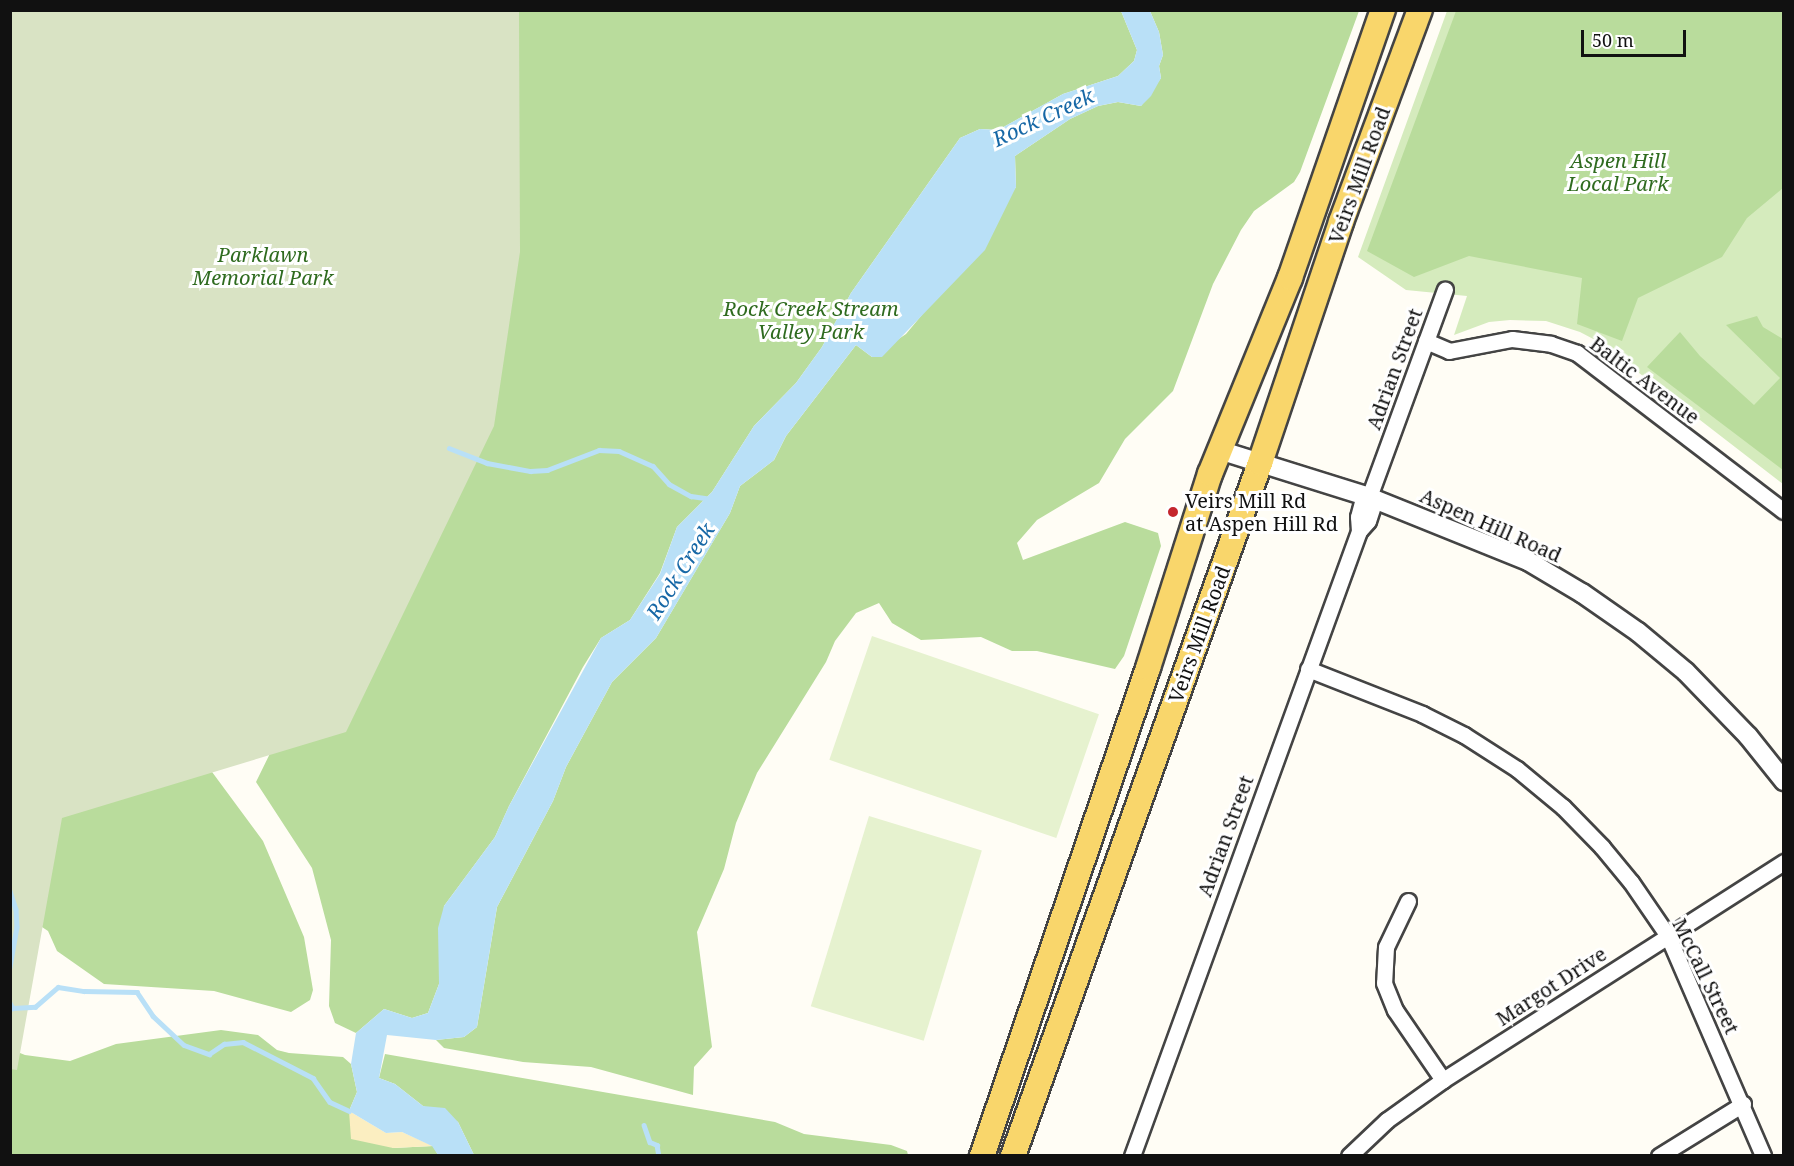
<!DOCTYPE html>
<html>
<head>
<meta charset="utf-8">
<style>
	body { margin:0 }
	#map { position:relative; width:1794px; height:1166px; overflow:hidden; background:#fffdf5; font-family:"Noto Serif",serif }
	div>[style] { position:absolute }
	.green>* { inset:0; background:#d5ebbd }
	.forest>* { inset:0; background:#b9dc9c }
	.sand>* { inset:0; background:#fbeec1 }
	.cemetery>* { inset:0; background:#d9e3c4 }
	.pitch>* { inset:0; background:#e6f2cf; transform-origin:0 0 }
	.water>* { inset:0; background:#b9e0f7 }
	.stream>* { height:4.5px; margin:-2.25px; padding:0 2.25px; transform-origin:2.25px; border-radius:2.25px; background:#b9e0f7 }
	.roads { filter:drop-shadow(2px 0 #444) drop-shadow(-2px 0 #444) drop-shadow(0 2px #444) drop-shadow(0 -2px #444) }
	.minor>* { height:15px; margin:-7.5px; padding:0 7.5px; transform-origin:7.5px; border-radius:7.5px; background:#fff }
	.tertiary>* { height:18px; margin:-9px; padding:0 9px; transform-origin:9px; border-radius:9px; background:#fff }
	.primary>* { height:24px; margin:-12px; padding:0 12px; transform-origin:12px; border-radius:12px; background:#f9d66b }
	.dots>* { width:16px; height:16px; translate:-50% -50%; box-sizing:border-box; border:3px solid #fff; border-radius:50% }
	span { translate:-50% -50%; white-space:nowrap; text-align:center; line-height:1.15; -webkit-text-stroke:6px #fff; paint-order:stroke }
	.park-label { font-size:20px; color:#2f6b1f; font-style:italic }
	.street-label { font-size:20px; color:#111 }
	.poi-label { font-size:20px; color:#111 }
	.left { translate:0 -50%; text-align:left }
	.water-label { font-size:21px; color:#1768a6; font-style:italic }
	.frame { position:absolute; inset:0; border:12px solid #111; pointer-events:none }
	.scale { position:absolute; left:1581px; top:30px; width:105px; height:27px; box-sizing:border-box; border:3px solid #111; border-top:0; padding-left:8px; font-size:18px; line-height:21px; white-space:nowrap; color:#111; -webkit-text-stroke:4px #fff; paint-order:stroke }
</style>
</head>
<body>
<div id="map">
	<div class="green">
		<div style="clip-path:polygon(1447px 11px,1783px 11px,1783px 484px,1599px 342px,1580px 332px,1546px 321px,1510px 320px,1489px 322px,1454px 335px,1467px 296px,1406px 290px,1358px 257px)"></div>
	</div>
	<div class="forest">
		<div style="clip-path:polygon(401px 11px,1121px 11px,1137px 50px,1134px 61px,1118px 76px,1063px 94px,998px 130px,980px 129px,960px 138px,851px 293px,822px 347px,796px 383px,754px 426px,712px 492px,677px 527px,660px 573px,630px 620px,601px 638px,583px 667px,509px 806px,495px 837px,444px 906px,439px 984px,428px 1013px,412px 1018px,384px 1009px,356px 1033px,335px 1023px,329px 1006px,331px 940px,312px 868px,256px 782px,282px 729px)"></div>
		<div style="clip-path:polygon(1150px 11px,1359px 11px,1300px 172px,1294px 182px,1254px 211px,1241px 230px,1213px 284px,1173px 391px,1125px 439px,1099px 483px,1037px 520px,1017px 543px,1023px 560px,1125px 522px,1158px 533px,1161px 546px,1124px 656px,1115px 669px,1037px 651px,1012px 651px,981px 637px,921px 640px,892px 623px,879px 603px,856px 613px,835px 641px,826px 662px,757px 773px,736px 823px,724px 869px,697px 932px,712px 1047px,694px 1067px,693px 1095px,591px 1067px,523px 1062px,444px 1048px,436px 1040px,464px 1037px,477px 1027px,497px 907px,553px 801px,566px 767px,612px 682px,656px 638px,730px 513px,740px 486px,774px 460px,786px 436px,856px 345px,872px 357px,906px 334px,921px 316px,1016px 187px,1015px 156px,1070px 119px,1098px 106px,1118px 102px,1141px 106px,1161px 78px,1159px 66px,1163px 55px,1159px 32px)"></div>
		<div style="clip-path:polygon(1456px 11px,1783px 11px,1783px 188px,1747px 218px,1722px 257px,1638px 298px,1622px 341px,1577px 324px,1582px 278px,1469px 256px,1414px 277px,1367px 251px)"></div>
		<div style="clip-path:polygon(1757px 316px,1763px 327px,1783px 339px,1783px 470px,1647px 367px,1680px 332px,1700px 356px,1754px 405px,1780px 378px,1726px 325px)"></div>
		<div style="clip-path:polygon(201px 757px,263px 841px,304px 937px,313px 990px,310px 1000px,291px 1012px,214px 991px,104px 984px,57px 951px,48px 931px,39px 925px,11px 775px)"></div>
		<div style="clip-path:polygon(221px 1030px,258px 1035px,277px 1050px,289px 1053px,343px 1057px,351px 1064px,357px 1092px,349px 1111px,393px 1148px,433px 1146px,438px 1155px,11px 1155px,10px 1049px,25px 1055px,70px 1061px,116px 1044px)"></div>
		<div style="clip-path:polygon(385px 1054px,775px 1122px,804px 1134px,891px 1145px,907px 1151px,908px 1155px,474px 1155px,458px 1122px,423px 1106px,395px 1084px,379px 1078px)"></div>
	</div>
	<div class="sand">
		<div style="clip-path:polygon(349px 1111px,386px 1133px,402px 1132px,433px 1146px,393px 1148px,351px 1139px)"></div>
	</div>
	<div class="cemetery">
		<div style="clip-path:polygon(10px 11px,519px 11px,520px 252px,494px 426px,346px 732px,62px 818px,17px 1070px,10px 1069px)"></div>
	</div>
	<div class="pitch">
		<div style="left:872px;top:636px;width:240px;height:131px;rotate:19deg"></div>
		<div style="left:869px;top:816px;width:118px;height:199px;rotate:17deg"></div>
	</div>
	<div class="water">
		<div style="clip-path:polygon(1121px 11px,1150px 11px,1159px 32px,1163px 55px,1159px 66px,1161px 78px,1151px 96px,1141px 106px,1118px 102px,1098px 106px,1070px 119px,1015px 156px,1016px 187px,985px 250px,882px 357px,872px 357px,856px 345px,786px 436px,774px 460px,740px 486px,730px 513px,656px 638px,612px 682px,566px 767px,553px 801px,497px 907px,477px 1027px,464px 1037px,436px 1040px,387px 1035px,379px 1078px,395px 1084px,423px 1106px,445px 1108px,458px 1122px,474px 1155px,438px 1155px,432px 1146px,402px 1132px,386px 1133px,349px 1111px,357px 1092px,351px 1064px,356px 1033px,384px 1009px,412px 1018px,428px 1013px,439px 984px,438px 928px,444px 906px,495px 837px,509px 806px,601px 638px,630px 620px,660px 574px,677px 527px,712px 492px,754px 426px,796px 383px,822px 347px,851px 293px,960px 138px,980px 129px,998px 130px,1063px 94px,1118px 76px,1134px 61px,1137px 50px)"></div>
	</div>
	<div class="stream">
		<div style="left:449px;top:448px;width:41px;rotate:21.5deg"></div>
		<div style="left:487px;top:463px;width:44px;rotate:10.5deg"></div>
		<div style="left:530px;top:471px;width:17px;rotate:-3deg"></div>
		<div style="left:547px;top:470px;width:56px;rotate:-21deg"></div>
		<div style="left:599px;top:450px;width:20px;rotate:3deg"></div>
		<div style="left:619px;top:451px;width:37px;rotate:24deg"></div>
		<div style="left:653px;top:466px;width:24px;rotate:48deg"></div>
		<div style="left:669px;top:484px;width:25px;rotate:29deg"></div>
		<div style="left:691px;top:496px;width:15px;rotate:8deg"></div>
		<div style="left:10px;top:891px;width:19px;rotate:72deg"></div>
		<div style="left:16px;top:909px;width:18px;rotate:87deg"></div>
		<div style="left:17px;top:927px;width:41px;rotate:99.9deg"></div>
		<div style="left:10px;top:1003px;width:6px;rotate:59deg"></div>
		<div style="left:13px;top:1008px;width:22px;rotate:-3deg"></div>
		<div style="left:35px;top:1007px;width:30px;rotate:-41deg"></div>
		<div style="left:58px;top:987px;width:26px;rotate:9deg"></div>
		<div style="left:84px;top:991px;width:53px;rotate:1.1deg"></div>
		<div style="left:137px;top:992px;width:29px;rotate:56deg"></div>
		<div style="left:153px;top:1016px;width:42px;rotate:43.1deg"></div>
		<div style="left:184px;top:1045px;width:27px;rotate:20deg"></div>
		<div style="left:209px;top:1054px;width:18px;rotate:-34deg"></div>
		<div style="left:224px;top:1044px;width:19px;rotate:-6deg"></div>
		<div style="left:243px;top:1042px;width:79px;rotate:27.2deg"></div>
		<div style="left:313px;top:1078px;width:29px;rotate:55deg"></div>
		<div style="left:330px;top:1102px;width:21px;rotate:25deg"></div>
		<div style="left:644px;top:1125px;width:18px;rotate:71deg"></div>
		<div style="left:650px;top:1142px;width:8px;rotate:23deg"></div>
		<div style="left:657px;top:1145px;width:11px;rotate:80deg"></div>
	</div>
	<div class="roads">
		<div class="minor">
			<div style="left:1426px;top:341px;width:25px;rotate:23deg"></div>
			<div style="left:1449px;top:351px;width:64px;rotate:-10.8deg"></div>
			<div style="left:1512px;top:339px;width:39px;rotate:7deg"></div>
			<div style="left:1551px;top:344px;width:28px;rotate:19deg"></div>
			<div style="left:1577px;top:353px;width:260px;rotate:37.4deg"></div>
			<div style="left:1369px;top:497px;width:221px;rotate:-69.9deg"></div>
			<div style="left:1359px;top:531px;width:13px;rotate:-48deg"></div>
			<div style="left:1368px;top:521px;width:23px;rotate:-72deg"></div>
			<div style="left:1308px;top:669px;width:123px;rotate:21.5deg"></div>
			<div style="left:1422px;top:714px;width:47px;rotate:26.6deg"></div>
			<div style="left:1464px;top:735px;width:63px;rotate:32.7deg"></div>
			<div style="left:1517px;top:769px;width:60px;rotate:39.6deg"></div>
			<div style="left:1563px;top:807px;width:56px;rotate:45.7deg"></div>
			<div style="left:1602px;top:847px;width:45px;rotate:50.4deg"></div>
			<div style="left:1631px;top:882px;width:65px;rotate:55.6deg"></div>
			<div style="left:1668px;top:936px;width:240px;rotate:66.6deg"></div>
			<div style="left:1408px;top:901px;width:51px;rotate:115.6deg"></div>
			<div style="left:1386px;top:947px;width:36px;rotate:93deg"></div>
			<div style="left:1384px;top:983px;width:29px;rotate:68deg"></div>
			<div style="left:1395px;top:1010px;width:85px;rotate:55.6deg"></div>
			<div style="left:1132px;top:1156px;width:665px;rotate:-70.04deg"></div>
			<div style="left:1359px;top:531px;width:14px;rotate:-94deg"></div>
			<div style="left:1358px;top:517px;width:23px;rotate:-75deg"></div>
			<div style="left:1349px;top:1156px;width:52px;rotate:-43.5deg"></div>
			<div style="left:1387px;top:1120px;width:69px;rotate:-35.5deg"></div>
			<div style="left:1443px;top:1080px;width:405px;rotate:-32.6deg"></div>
			<div style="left:1659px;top:1156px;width:99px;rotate:-31.8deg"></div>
		</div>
		<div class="tertiary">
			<div style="left:1219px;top:450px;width:157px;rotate:17.4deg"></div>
			<div style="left:1369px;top:497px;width:171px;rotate:21.9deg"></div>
			<div style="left:1528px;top:561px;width:63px;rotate:30.7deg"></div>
			<div style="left:1582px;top:593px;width:68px;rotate:34.9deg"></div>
			<div style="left:1638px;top:632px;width:62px;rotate:39.8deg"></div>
			<div style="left:1686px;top:672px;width:89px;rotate:45.9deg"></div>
			<div style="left:1748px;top:736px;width:58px;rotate:51.3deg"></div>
		</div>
		<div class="primary">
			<div style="left:982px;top:1156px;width:515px;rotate:-71.21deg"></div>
			<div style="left:1148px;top:668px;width:204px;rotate:-72.3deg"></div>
			<div style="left:1210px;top:474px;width:212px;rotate:-67.8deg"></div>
			<div style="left:1290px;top:278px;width:284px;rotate:-70.9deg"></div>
			<div style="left:1013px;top:1156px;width:736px;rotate:-70.38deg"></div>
			<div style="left:1260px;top:463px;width:254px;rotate:-71.4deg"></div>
			<div style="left:1341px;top:222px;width:226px;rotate:-69.6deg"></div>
		</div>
	</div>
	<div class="dots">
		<div style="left:1173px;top:512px;background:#c4262e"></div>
	</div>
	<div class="park-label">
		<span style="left:1618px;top:172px">Aspen Hill<br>Local Park</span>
		<span style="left:263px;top:266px">Parklawn<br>Memorial Park</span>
		<span style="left:811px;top:320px">Rock Creek Stream<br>Valley Park</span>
	</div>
	<div class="street-label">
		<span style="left:1359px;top:175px;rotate:-70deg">Veirs Mill Road</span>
		<span style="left:1394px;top:369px;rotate:-70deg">Adrian Street</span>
		<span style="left:1645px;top:380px;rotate:37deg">Baltic Avenue</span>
		<span style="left:1491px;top:525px;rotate:24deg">Aspen Hill Road</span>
		<span style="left:1199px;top:634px;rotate:-70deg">Veirs Mill Road</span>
		<span style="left:1225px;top:836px;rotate:-70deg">Adrian Street</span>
		<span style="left:1706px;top:976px;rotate:64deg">McCall Street</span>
		<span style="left:1551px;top:986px;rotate:-33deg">Margot Drive</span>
	</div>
	<div class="poi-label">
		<span class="left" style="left:1185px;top:512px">Veirs Mill Rd<br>at Aspen Hill Rd</span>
	</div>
	<div class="water-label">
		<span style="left:1043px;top:117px;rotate:-25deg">Rock Creek</span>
		<span style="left:680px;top:571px;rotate:-58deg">Rock Creek</span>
	</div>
	<div class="frame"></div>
	<div class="scale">50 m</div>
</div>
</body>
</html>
